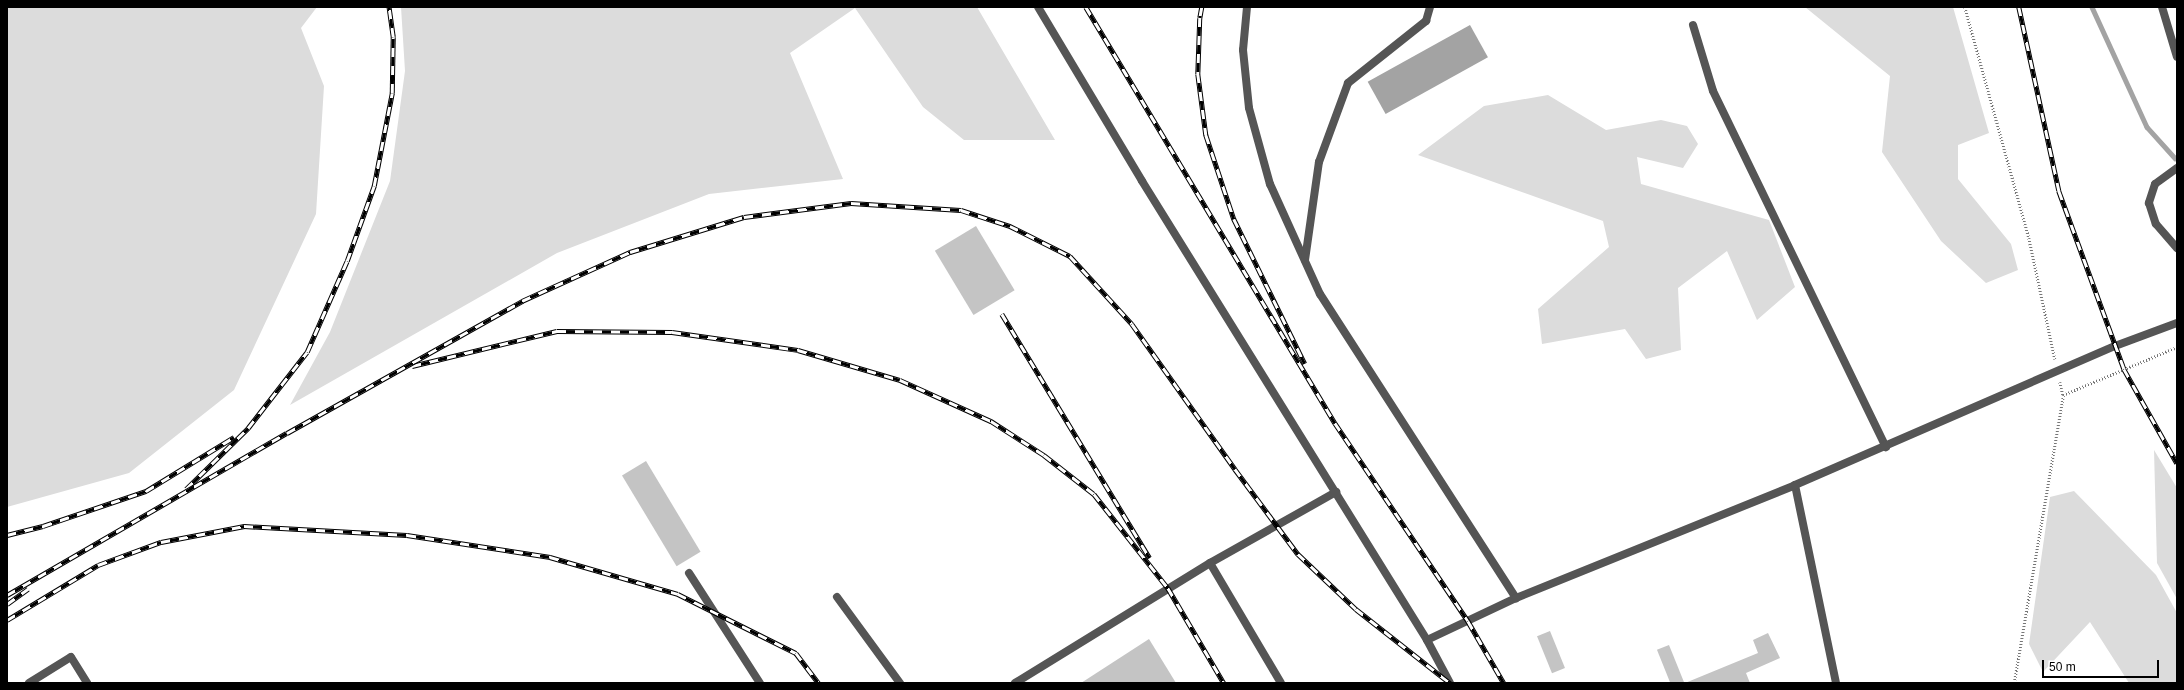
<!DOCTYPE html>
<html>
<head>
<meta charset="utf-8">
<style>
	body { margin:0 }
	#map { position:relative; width:2184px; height:690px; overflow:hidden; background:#fff; font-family:Helvetica,sans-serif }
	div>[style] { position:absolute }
	.green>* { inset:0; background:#dcdcdc }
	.water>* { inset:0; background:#a3a3a3; transform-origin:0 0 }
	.stream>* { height:4.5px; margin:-2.25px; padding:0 2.25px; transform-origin:2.25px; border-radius:2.25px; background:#a3a3a3 }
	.building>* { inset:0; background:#c4c4c4; transform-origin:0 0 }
	.path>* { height:2.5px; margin-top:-1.25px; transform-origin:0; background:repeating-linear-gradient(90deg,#777 0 1px,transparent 0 3px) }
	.service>* { height:8px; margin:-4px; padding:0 4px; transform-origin:4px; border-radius:4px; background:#555 }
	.tertiary>* { height:8px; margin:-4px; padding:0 4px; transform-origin:4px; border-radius:4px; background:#555 }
	.rail>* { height:4.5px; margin-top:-2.25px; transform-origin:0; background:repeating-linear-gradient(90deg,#fff 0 9px,#000 0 18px); box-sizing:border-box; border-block:1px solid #000 }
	span { translate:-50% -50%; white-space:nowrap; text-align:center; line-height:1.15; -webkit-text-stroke:3px #fff; paint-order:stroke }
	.frame { position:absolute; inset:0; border:8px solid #000; pointer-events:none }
	.scale { position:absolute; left:2042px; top:660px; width:117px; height:18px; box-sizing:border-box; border:2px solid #000; border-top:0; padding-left:5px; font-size:12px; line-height:14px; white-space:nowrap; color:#000; -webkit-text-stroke:3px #fff; paint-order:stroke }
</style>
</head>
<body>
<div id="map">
	<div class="green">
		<div style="clip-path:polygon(7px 7px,317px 7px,301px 28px,324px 86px,316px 214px,234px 390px,129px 473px,7px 507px)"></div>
		<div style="clip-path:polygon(401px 7px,977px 7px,1055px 140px,964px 140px,923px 107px,855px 8px,790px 53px,843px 179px,709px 194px,557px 253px,290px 405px,330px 332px,390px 181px,405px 71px)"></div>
		<div style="clip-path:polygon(1805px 7px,1953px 7px,1989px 133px,1958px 145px,1958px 179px,2011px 244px,2018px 270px,1986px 283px,1941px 241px,1882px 152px,1890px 76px)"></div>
		<div style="clip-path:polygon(1548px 95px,1606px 130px,1661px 120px,1687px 126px,1698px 144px,1683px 168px,1637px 157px,1641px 184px,1769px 220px,1795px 287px,1757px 320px,1727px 251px,1678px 288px,1681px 350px,1646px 359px,1625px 329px,1542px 344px,1538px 309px,1609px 247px,1603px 221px,1418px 155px,1484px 106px)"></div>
		<div style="clip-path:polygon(2154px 450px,2177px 488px,2177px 599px,2157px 563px)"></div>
		<div style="clip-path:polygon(2074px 491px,2156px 575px,2177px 613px,2177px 683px,2129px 683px,2090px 622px,2043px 672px,2029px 644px,2050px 497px)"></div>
	</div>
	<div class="water">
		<div style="left:1470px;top:25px;width:37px;height:117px;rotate:61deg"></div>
	</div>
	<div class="stream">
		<div style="left:2092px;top:7px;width:132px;rotate:65.4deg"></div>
		<div style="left:2147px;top:127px;width:42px;rotate:47.9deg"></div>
	</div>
	<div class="building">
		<div style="left:976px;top:226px;width:75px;height:48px;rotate:59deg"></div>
		<div style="left:646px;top:461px;width:106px;height:28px;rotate:59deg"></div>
		<div style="left:1550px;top:631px;width:40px;height:14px;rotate:68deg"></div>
		<div style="clip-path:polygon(1768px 633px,1780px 658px,1746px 673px,1750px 683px,1685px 683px,1758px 653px,1753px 640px)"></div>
		<div style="clip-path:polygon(1149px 639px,1176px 683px,1081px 683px)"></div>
		<div style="left:1669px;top:645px;width:41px;height:13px;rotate:68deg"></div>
	</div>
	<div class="path">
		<div style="left:1965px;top:7px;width:240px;rotate:74.5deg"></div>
		<div style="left:2029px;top:238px;width:124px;rotate:77.9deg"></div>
		<div style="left:2060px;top:382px;width:13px;rotate:77deg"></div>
		<div style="left:2014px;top:683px;width:292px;rotate:-80.3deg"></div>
		<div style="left:2063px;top:395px;width:124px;rotate:-22.8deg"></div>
	</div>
	<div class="service">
		<div style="left:1247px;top:7px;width:43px;rotate:95.3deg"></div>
		<div style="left:1243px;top:50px;width:58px;rotate:84.1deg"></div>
		<div style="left:1249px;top:108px;width:79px;rotate:74.6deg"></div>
		<div style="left:1270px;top:184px;width:121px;rotate:65.6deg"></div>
		<div style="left:1320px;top:294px;width:362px;rotate:57.2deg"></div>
		<div style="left:2162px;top:7px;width:52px;rotate:73.3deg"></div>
		<div style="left:1693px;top:25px;width:69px;rotate:73.1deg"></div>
		<div style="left:1713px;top:91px;width:396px;rotate:64.1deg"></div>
		<div style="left:2177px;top:168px;width:27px;rotate:144deg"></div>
		<div style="left:2155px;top:184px;width:20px;rotate:108deg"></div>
		<div style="left:2149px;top:203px;width:22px;rotate:72deg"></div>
		<div style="left:2156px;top:224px;width:32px;rotate:49deg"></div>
		<div style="left:1305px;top:260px;width:99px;rotate:-81.9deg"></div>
		<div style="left:1319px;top:162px;width:84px;rotate:-69.8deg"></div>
		<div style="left:1348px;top:83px;width:100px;rotate:-38.5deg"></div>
		<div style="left:1426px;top:21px;width:15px;rotate:-74deg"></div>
		<div style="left:1795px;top:485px;width:202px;rotate:78.3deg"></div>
		<div style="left:1210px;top:563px;width:145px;rotate:-29.4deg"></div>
		<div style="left:689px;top:573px;width:131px;rotate:57.2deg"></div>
		<div style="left:837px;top:597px;width:107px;rotate:53.8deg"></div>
		<div style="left:1427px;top:640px;width:49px;rotate:61.9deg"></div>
		<div style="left:29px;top:683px;width:49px;rotate:-31.8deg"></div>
		<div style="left:71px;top:657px;width:31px;rotate:58deg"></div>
		<div style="left:1015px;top:683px;width:229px;rotate:-31.6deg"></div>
		<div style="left:1210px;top:563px;width:139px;rotate:59.4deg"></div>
	</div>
	<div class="tertiary">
		<div style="left:1038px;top:7px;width:203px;rotate:59.1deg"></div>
		<div style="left:1142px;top:181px;width:540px;rotate:58.16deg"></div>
		<div style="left:1427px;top:640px;width:98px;rotate:-25.3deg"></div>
		<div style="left:1516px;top:598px;width:301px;rotate:-22deg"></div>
		<div style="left:1795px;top:485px;width:349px;rotate:-23.5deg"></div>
		<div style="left:2115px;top:346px;width:66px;rotate:-20.4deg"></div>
	</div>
	<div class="rail">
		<div style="left:1086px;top:7px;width:485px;rotate:59.1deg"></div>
		<div style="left:1335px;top:423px;width:239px;rotate:56.1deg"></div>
		<div style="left:1468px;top:621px;width:72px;rotate:59.9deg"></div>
		<div style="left:1202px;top:7px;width:11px;rotate:100deg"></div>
		<div style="left:1200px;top:18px;width:56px;rotate:92deg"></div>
		<div style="left:1198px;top:74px;width:62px;rotate:82.5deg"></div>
		<div style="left:1206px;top:135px;width:89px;rotate:71.6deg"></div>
		<div style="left:1234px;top:219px;width:161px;rotate:63.9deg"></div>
		<div style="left:2019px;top:7px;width:188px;rotate:77.7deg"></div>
		<div style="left:2059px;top:191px;width:189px;rotate:69.9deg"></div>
		<div style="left:2124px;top:369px;width:108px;rotate:60.6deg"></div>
		<div style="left:1002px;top:314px;width:285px;rotate:58.8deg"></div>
		<div style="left:412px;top:366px;width:149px;rotate:-13.6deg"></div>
		<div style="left:557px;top:331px;width:115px;rotate:0.5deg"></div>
		<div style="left:672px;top:332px;width:127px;rotate:8.1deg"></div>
		<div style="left:798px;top:350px;width:106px;rotate:16.4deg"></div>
		<div style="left:900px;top:380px;width:100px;rotate:24.3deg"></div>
		<div style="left:991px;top:421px;width:63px;rotate:32.7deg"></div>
		<div style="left:1044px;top:455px;width:63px;rotate:38deg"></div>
		<div style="left:1094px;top:494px;width:120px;rotate:51.8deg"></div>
		<div style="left:1168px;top:588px;width:110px;rotate:59.5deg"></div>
		<div style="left:186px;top:489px;width:87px;rotate:-44.5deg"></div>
		<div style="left:248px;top:428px;width:96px;rotate:-52.2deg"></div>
		<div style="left:307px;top:352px;width:99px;rotate:-66.3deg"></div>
		<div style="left:347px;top:261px;width:80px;rotate:-70.2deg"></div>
		<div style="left:374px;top:186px;width:95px;rotate:-79deg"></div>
		<div style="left:392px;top:93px;width:56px;rotate:-89deg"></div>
		<div style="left:393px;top:37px;width:30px;rotate:-98deg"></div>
		<div style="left:7px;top:535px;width:37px;rotate:-14deg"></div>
		<div style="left:43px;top:526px;width:109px;rotate:-18.8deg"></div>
		<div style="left:146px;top:491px;width:103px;rotate:-31.5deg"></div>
		<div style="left:7px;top:595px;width:323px;rotate:-30.1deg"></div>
		<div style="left:287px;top:433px;width:270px;rotate:-29.3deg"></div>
		<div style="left:522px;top:301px;width:119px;rotate:-24.4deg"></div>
		<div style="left:630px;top:252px;width:119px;rotate:-17.1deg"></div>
		<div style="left:744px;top:217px;width:108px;rotate:-7.5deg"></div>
		<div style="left:851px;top:203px;width:110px;rotate:3.6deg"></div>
		<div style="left:961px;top:210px;width:52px;rotate:18.1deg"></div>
		<div style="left:1010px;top:226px;width:67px;rotate:26.6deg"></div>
		<div style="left:1070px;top:256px;width:92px;rotate:47.6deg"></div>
		<div style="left:1132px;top:324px;width:178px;rotate:54.6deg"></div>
		<div style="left:1235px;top:469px;width:106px;rotate:53.5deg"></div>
		<div style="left:1298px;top:554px;width:80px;rotate:43.5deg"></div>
		<div style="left:1356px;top:609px;width:120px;rotate:38.2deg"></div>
		<div style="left:7px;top:604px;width:26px;rotate:-36deg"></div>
		<div style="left:7px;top:620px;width:106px;rotate:-31.1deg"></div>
		<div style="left:98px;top:565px;width:67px;rotate:-20.1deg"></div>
		<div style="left:161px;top:542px;width:85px;rotate:-10.9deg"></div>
		<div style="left:244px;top:526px;width:163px;rotate:3.2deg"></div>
		<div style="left:407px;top:535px;width:145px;rotate:8.7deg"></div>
		<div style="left:550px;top:557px;width:133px;rotate:16.1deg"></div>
		<div style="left:678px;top:594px;width:132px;rotate:26.6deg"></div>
		<div style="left:796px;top:653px;width:38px;rotate:53deg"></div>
	</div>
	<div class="frame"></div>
	<div class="scale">50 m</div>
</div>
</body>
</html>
